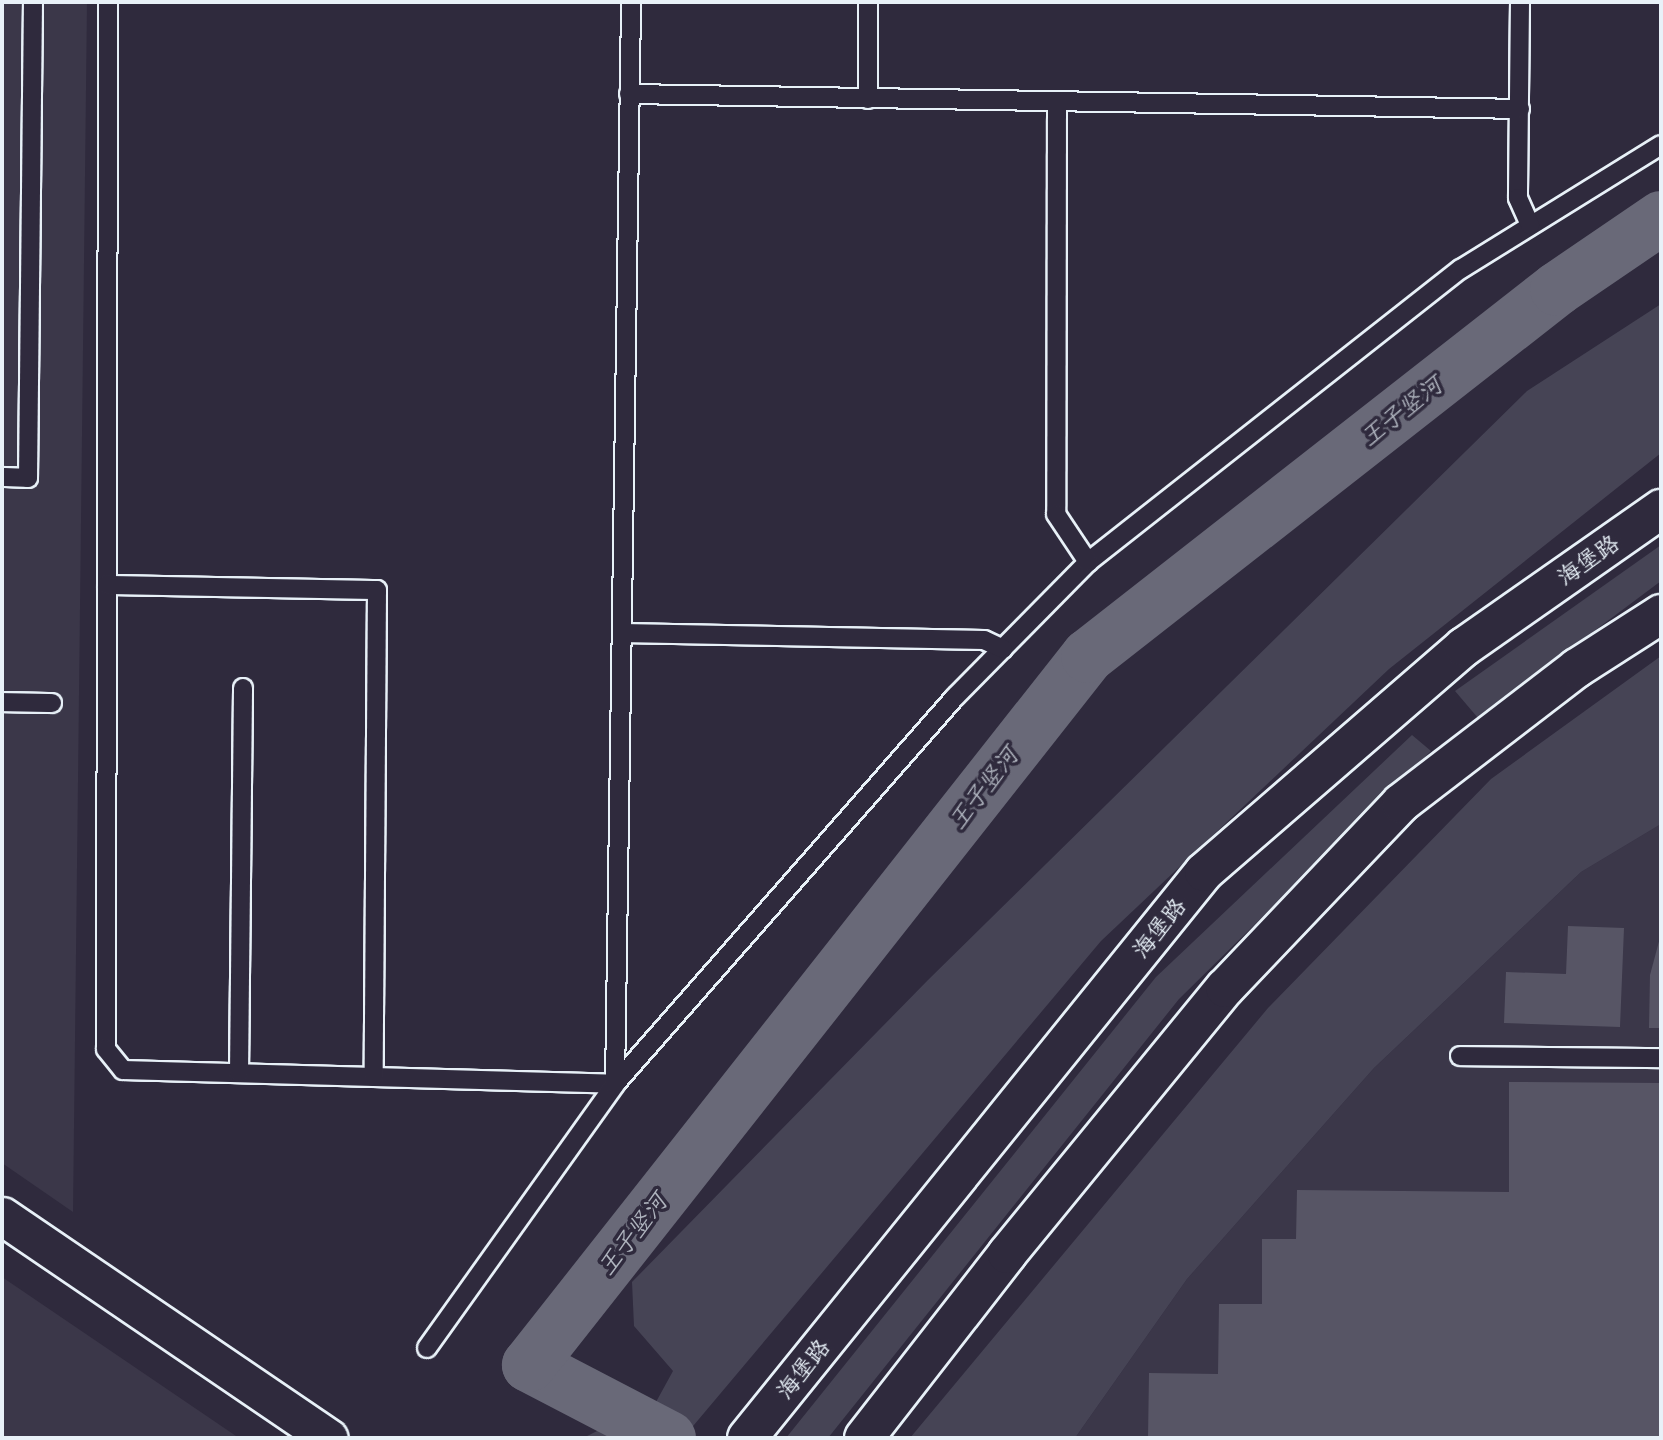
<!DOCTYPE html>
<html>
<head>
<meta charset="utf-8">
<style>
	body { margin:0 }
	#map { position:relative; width:1663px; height:1440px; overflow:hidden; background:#2f2a3d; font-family:"Patrick Hand","LXGW WenKai TC",sans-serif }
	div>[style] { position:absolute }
	.built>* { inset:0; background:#3b3749 }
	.green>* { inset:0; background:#464455 }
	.river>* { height:54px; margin:-27px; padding:0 27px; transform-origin:27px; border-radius:27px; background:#696978 }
	.building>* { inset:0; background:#575565 }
	.roads { filter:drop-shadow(2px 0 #e8f1f8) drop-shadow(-2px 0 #e8f1f8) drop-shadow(0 2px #e8f1f8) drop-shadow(0 -2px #e8f1f8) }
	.service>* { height:18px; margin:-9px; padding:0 9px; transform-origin:9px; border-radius:9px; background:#2f2a3d }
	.minor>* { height:37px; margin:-18.5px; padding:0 18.5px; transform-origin:18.5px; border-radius:18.5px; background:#2f2a3d }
	.primary>* { height:38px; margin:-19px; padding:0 19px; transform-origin:19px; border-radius:19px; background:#2f2a3d }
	span { translate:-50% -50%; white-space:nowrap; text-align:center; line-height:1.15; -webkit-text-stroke:7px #2f2a3d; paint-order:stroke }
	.street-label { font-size:23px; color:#e8f1f8 }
	.water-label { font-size:24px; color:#afb4be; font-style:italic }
	.frame { position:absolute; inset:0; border:4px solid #e8f1f8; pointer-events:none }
</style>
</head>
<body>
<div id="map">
	<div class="built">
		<div style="clip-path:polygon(2px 2px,87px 2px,73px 1212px,2px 1163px)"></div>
		<div style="clip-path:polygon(1661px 824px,1661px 1438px,1075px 1438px,1187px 1279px,1374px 1068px,1581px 872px)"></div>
		<div style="clip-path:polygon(2px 1277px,239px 1438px,2px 1438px)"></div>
	</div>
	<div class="green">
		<div style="clip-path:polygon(1661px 304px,1661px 453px,1389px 669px,1101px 941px,683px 1438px,583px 1438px,656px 1402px,673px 1371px,634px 1326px,632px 1282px,928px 980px,1527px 391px)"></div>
		<div style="clip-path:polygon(1661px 545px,1661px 581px,1478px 718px,1455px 691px)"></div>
		<div style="clip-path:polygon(1661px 656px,1661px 824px,1581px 872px,1374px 1068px,1187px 1279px,1075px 1438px,910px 1438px,1268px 1008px,1491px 779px)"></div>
		<div style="clip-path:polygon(1412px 735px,1431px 751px,1179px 999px,828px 1438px,786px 1438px,1156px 977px)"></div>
	</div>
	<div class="river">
		<div style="left:669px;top:1438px;width:158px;rotate:-152.5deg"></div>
		<div style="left:529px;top:1365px;width:903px;rotate:-51.75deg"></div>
		<div style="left:1088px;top:656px;width:596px;rotate:-38.04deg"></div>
		<div style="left:1557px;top:289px;width:126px;rotate:-34.3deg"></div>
	</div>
	<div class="building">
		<div style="clip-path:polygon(1568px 926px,1624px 928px,1620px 1027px,1504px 1023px,1506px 972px,1566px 974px)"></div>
		<div style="clip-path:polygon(1661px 934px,1661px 1028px,1649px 1028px,1650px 975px)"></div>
		<div style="clip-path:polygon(1509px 1082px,1661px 1083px,1661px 1438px,1148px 1438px,1149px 1373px,1218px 1374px,1219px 1304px,1262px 1304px,1262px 1239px,1296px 1239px,1297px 1190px,1509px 1192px)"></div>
	</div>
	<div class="roads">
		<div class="service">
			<div style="left:108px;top:2px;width:1047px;rotate:90.11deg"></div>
			<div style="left:106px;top:1049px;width:27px;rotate:51deg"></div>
			<div style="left:123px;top:1070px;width:492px;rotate:1.6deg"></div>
			<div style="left:615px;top:1084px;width:515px;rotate:-48.7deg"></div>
			<div style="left:955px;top:697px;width:190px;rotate:-45.4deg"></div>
			<div style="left:1088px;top:562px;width:474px;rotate:-38.2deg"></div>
			<div style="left:1461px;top:269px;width:235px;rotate:-31.8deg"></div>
			<div style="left:1520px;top:2px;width:196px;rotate:90.6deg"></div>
			<div style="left:1518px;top:198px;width:30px;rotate:66deg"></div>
			<div style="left:629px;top:94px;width:891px;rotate:0.96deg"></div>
			<div style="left:868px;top:99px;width:97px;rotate:-90deg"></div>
			<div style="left:1057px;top:101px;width:413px;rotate:90.1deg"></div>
			<div style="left:1056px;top:514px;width:58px;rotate:56.3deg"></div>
			<div style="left:2px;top:477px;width:26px;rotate:2deg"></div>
			<div style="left:28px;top:478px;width:476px;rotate:-89.4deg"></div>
			<div style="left:107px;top:585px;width:270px;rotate:1.1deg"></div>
			<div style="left:377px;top:590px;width:487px;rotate:90.4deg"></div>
			<div style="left:622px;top:633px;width:362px;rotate:1.1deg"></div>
			<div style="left:984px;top:640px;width:21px;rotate:25deg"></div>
			<div style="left:2px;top:702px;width:50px;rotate:1.1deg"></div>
			<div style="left:1460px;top:1056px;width:201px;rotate:0.6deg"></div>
			<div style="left:239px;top:1073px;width:385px;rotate:-89.4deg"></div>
			<div style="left:427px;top:1348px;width:324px;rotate:-54.5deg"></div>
			<div style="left:615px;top:1084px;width:1082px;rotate:-89.15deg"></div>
		</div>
		<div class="minor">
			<div style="left:2px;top:1216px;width:395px;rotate:34.2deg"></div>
		</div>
		<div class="primary">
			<div style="left:747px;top:1438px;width:727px;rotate:-51.08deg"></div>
			<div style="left:1204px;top:872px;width:344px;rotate:-40.9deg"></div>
			<div style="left:1464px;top:647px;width:241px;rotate:-35deg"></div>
			<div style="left:864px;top:1438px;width:233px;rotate:-52.1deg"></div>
			<div style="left:1007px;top:1254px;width:344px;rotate:-50.7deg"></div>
			<div style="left:1225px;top:988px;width:255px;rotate:-46.4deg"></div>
			<div style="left:1401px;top:803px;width:222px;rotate:-37.5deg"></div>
			<div style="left:1577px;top:668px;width:100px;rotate:-32.7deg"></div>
		</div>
	</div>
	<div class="street-label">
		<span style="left:1588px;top:560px;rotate:-35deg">海堡路</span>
		<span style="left:1159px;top:928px;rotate:-51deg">海堡路</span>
		<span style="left:803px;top:1369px;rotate:-51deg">海堡路</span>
	</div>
	<div class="water-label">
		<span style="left:1401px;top:411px;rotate:-38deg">王子竖河</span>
		<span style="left:983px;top:788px;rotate:-52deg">王子竖河</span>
		<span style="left:632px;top:1234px;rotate:-52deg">王子竖河</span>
	</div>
	<div class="frame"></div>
</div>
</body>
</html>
